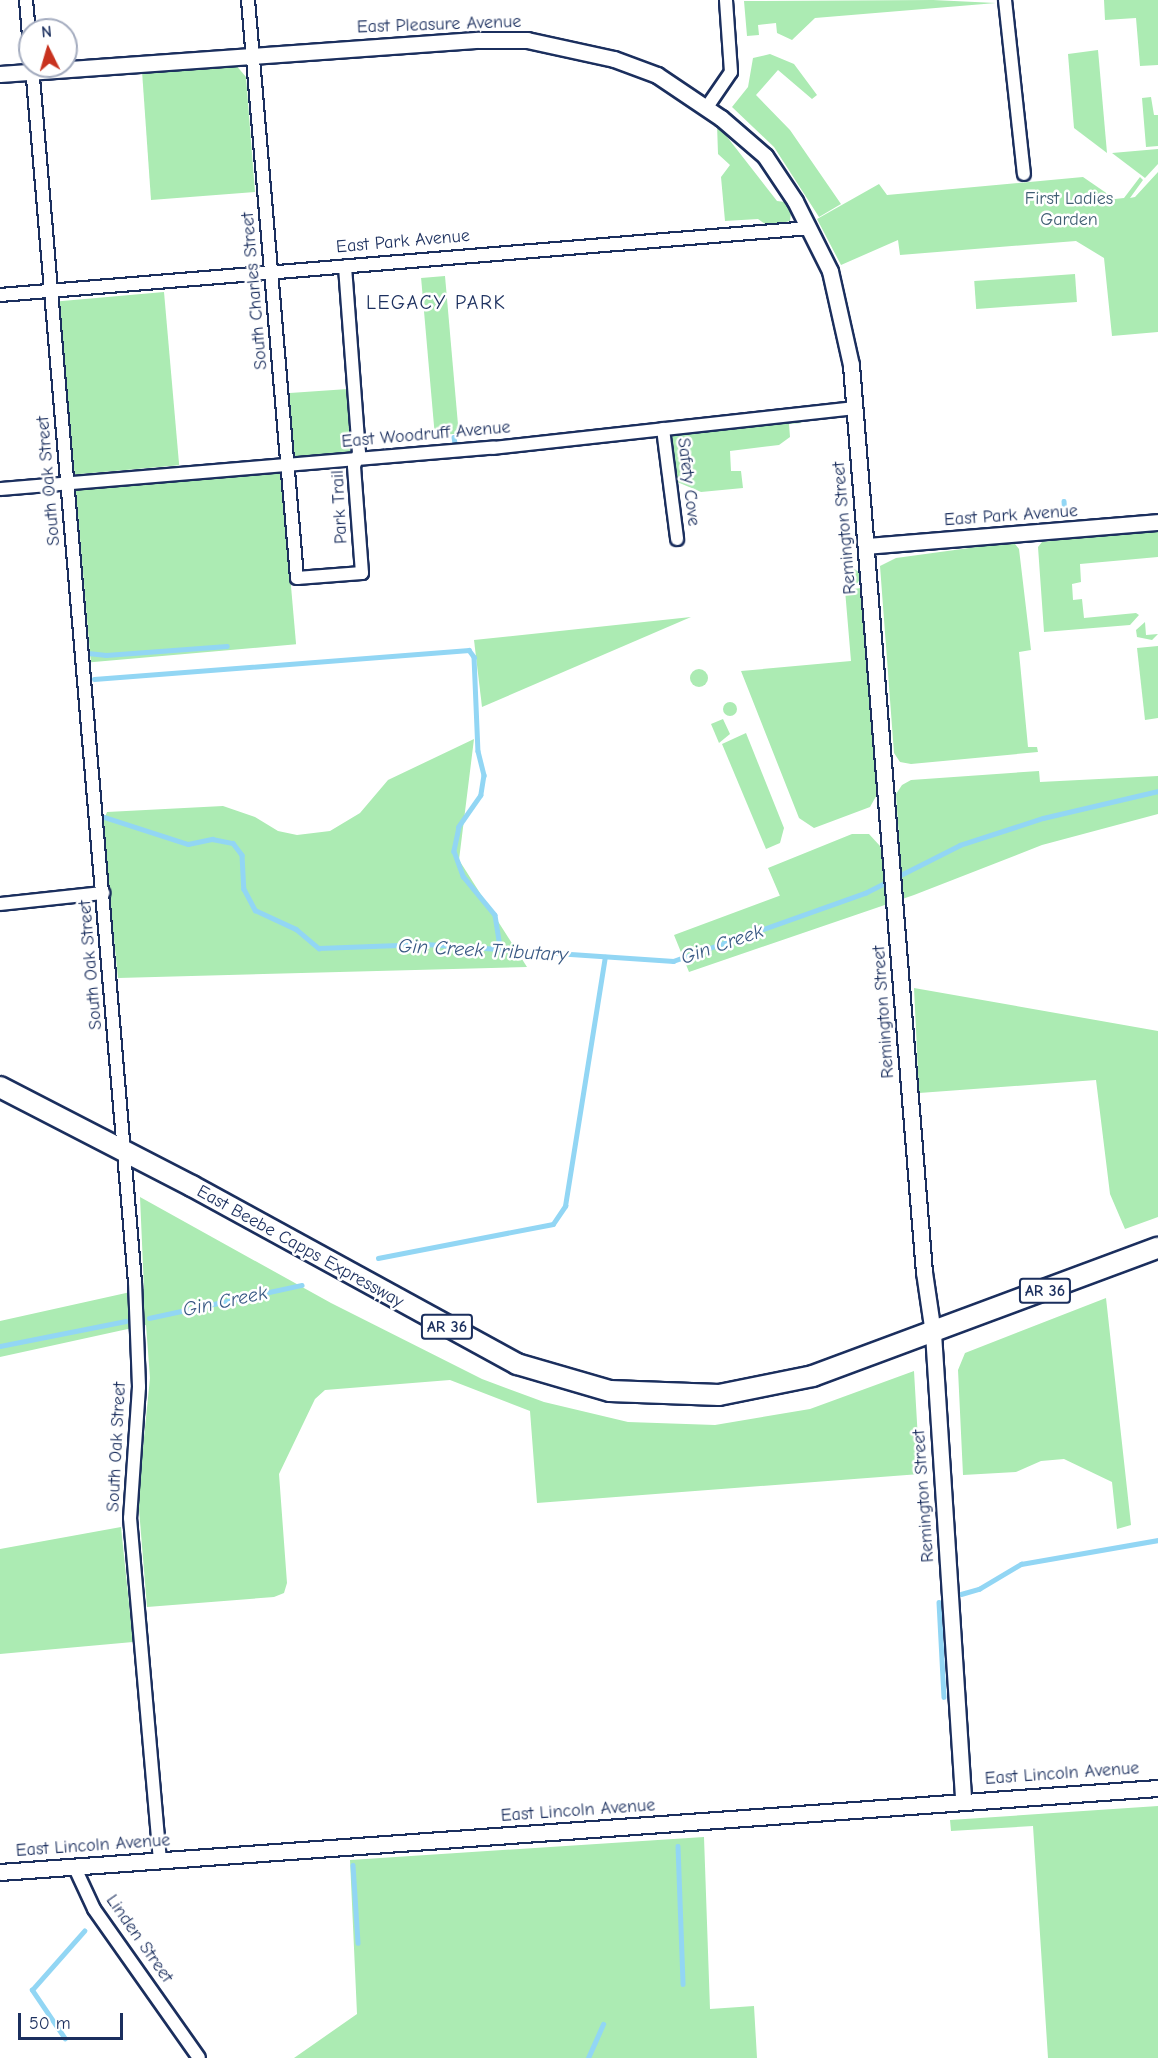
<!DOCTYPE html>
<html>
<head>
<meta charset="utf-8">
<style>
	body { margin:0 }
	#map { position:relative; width:1158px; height:2058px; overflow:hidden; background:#fff; font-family:"Comic Neue",sans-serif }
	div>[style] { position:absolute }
	.green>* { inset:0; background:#acebb3; transform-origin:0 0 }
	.round { border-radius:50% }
	.stream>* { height:4.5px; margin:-2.25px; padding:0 2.25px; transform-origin:2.25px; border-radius:2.25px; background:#92d6f4 }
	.roads { filter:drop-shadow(2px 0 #1b2f5e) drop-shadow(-2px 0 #1b2f5e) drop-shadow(0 2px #1b2f5e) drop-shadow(0 -2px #1b2f5e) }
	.minor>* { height:12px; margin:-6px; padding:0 6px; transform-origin:6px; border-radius:6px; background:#fff }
	.tertiary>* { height:15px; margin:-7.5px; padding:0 7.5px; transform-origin:7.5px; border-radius:7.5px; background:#fff }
	.primary>* { height:20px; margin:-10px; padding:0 10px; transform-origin:10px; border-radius:10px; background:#fff }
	span { translate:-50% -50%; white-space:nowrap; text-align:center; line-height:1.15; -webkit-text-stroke:5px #fff; paint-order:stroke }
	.shield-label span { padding:2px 4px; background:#fff; border:2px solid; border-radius:4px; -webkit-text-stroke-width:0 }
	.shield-label { font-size:16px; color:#1b2f5e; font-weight:700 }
	.street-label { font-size:18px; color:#1b2f5e }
	.park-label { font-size:18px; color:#3f5e73 }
	.neighbourhood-label { font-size:20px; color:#1b2f5e; letter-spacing:1.5px }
	.water-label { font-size:20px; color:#395984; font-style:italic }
	.north { position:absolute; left:18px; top:18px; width:60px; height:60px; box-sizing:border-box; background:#fff; border:2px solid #a4acbf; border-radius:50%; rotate:355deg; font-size:16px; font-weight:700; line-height:24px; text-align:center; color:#1b2f5e }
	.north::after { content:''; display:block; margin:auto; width:21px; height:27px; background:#c8321e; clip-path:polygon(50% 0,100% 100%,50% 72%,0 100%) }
	.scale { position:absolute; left:18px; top:2013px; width:105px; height:27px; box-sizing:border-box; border:3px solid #1b2f5e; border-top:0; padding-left:8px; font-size:18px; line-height:21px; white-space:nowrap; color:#1b2f5e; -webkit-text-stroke:4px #fff; paint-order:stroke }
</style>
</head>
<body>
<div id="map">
	<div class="green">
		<div style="clip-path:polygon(933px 0,996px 3px,815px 18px,792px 40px,777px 33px,776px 23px,758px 25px,759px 35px,747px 36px,744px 1px)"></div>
		<div style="clip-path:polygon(1104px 0,1158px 0,1158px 65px,1140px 66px,1136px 18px,1105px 20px)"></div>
		<div style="clip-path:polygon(1098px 50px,1107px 153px,1074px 128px,1068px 54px)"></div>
		<div style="clip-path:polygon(770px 54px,794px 64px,817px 95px,812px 99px,778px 70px,756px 95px,790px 130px,841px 204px,819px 217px,774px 147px,732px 107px,748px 87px,753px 58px)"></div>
		<div style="clip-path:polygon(235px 64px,246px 77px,255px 192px,151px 200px,142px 71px)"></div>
		<div style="clip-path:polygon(1151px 97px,1154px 115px,1158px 115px,1158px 146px,1146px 147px,1142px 98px)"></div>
		<div style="clip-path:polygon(717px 124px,777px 201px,785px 202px,791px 213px,790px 221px,768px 226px,758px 219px,725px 221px,721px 177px,730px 165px,718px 154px)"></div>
		<div style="clip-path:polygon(1158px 149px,1158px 164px,1145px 178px,1112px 153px)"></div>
		<div style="clip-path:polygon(1158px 172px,1158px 332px,1112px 336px,1104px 258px,1076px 241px,900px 255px,898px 240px,841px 265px,817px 219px,879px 184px,887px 195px,1083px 177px,1115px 199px,1124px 198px,1140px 177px,1143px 180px,1130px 198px,1135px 197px)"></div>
		<div style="left:1075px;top:274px;width:28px;height:101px;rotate:86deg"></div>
		<div style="left:445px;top:276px;width:158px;height:24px;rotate:85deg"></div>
		<div style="left:164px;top:292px;width:174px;height:105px;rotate:85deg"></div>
		<div style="left:348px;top:389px;width:64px;height:62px;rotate:86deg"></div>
		<div style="clip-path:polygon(796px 420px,802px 423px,789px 424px,790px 437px,779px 445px,730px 451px,731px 471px,741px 471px,743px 488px,701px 492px,675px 481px,670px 433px)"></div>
		<div style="left:281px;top:472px;width:173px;height:206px;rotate:85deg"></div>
		<div style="clip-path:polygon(1158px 529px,1158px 557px,1080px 564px,1081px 582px,1072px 584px,1073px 600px,1082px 599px,1084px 618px,1136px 613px,1139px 615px,1130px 625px,1044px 632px,1038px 547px,1042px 542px)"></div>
		<div style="clip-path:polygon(1006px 543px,1015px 544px,1019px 549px,1031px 650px,1019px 652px,1028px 747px,1037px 747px,1038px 752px,911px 764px,900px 762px,894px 753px,880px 566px,896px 558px)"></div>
		<div class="round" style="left:844px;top:569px;width:16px;height:16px"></div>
		<div style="clip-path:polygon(861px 588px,879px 791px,870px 807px,814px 828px,799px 818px,741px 671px,851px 661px,845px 590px)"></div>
		<div style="clip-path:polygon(691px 617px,482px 707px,474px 640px)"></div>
		<div style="clip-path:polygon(1145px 622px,1146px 635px,1158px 634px,1152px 640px,1137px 637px,1136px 630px)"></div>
		<div style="clip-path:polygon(1158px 646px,1158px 718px,1145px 720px,1137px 648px)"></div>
		<div class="round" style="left:690px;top:669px;width:18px;height:18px"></div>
		<div class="round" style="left:723px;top:702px;width:14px;height:14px"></div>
		<div style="clip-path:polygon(723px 719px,730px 734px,719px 743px,711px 724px)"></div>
		<div style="clip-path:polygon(746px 733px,784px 828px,780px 843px,766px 849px,722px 744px)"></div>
		<div style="clip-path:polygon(474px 739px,459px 860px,527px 967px,118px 978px,102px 824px,107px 812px,223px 806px,255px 817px,278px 831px,297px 835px,330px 831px,360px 813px,388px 780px)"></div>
		<div style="clip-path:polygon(1039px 771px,1040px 782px,1158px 776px,1158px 814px,1042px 845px,914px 895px,689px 972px,674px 935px,860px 866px,780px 896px,768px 868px,852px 834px,869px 834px,880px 846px,883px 858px,900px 852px,896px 794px,902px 785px,911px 780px)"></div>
		<div style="clip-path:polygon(914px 988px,1158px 1031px,1158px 1217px,1125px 1229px,1110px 1194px,1096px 1080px,919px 1093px)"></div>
		<div style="clip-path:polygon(140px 1197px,331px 1303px,482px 1379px,544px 1402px,628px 1422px,715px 1425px,810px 1409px,914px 1371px,920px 1474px,537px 1503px,530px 1411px,450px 1380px,325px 1390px,315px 1399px,279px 1474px,287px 1583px,284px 1593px,274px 1597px,147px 1607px,138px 1497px,150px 1378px,146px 1325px,0 1357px,0 1321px,144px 1289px)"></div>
		<div style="clip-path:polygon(1106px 1298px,1131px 1525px,1117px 1529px,1112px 1482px,1064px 1459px,1041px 1461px,1016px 1472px,963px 1475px,958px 1370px,965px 1353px)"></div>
		<div style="clip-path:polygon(121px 1527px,133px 1642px,0 1654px,0 1549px)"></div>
		<div style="clip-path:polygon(1158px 1806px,1158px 2058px,1048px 2058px,1033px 1826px,951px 1831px,950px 1820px)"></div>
		<div style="clip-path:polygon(704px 1837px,710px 2009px,754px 2006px,757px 2058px,294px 2058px,357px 2014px,350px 1860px)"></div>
	</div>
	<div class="stream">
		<div style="left:454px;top:437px;width:6px;rotate:81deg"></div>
		<div style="left:1064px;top:501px;width:13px;rotate:86deg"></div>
		<div style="left:88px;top:653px;width:18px;rotate:6deg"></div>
		<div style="left:106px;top:655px;width:121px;rotate:-4.3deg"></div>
		<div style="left:94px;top:679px;width:376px;rotate:-4.4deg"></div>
		<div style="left:469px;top:650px;width:9px;rotate:54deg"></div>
		<div style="left:474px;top:657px;width:94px;rotate:87.6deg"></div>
		<div style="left:478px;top:751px;width:25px;rotate:76deg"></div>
		<div style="left:484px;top:775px;width:20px;rotate:99deg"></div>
		<div style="left:481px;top:795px;width:39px;rotate:125deg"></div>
		<div style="left:459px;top:827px;width:25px;rotate:102deg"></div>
		<div style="left:454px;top:851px;width:27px;rotate:70deg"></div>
		<div style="left:463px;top:876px;width:50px;rotate:50.6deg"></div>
		<div style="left:495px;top:915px;width:33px;rotate:81deg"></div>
		<div style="left:104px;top:817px;width:88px;rotate:17.8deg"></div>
		<div style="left:188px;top:844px;width:25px;rotate:-12deg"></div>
		<div style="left:212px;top:839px;width:21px;rotate:11deg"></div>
		<div style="left:233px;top:843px;width:15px;rotate:53deg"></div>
		<div style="left:242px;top:855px;width:34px;rotate:87deg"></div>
		<div style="left:244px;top:889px;width:24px;rotate:62deg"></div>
		<div style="left:255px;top:910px;width:45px;rotate:24.9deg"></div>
		<div style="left:296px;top:929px;width:30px;rotate:40deg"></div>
		<div style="left:319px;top:948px;width:106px;rotate:-2.2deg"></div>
		<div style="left:425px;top:944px;width:249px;rotate:3.9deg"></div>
		<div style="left:673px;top:961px;width:204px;rotate:-19.5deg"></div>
		<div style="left:865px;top:893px;width:106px;rotate:-26.8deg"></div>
		<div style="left:960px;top:845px;width:87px;rotate:-18deg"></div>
		<div style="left:1043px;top:818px;width:118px;rotate:-13.2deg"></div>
		<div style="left:378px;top:1258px;width:178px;rotate:-11deg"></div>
		<div style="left:553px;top:1224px;width:22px;rotate:-56deg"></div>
		<div style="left:565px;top:1206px;width:252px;rotate:-80.9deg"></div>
		<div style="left:149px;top:1318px;width:156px;rotate:-12.2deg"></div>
		<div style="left:0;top:1346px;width:128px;rotate:-11.2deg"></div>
		<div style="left:961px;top:1594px;width:19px;rotate:-16deg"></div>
		<div style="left:979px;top:1589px;width:49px;rotate:-30.8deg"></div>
		<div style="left:1021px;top:1564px;width:139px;rotate:-9.9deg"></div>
		<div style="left:939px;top:1602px;width:95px;rotate:87deg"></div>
		<div style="left:678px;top:1846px;width:138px;rotate:87.9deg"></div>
		<div style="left:353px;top:1865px;width:78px;rotate:86.3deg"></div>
		<div style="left:65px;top:2039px;width:59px;rotate:-124deg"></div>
		<div style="left:32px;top:1990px;width:79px;rotate:-48.6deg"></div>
		<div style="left:588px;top:2058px;width:37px;rotate:-66deg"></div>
	</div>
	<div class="roads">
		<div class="minor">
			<div style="left:26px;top:0;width:47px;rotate:85.1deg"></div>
			<div style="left:248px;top:0;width:580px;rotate:85.15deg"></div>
			<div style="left:297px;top:578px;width:65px;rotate:-4.4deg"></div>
			<div style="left:362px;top:573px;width:107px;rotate:-94.3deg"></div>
			<div style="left:354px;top:466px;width:14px;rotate:-69deg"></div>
			<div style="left:359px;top:453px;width:187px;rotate:-94.3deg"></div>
			<div style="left:1005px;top:0;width:175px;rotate:83.8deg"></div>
			<div style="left:32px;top:66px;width:1220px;rotate:85.16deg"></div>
			<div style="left:135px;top:1282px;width:105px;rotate:87.8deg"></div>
			<div style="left:139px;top:1387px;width:131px;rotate:93.9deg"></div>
			<div style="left:130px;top:1518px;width:344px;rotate:85deg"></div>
			<div style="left:707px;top:107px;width:42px;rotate:-55.6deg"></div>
			<div style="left:731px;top:72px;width:72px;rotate:-94deg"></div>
			<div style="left:0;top:295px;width:812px;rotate:-4.73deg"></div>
			<div style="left:663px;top:429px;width:111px;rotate:82.7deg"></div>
			<div style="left:0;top:489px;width:495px;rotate:-4.8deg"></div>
			<div style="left:493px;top:448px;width:363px;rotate:-6.3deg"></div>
			<div style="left:0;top:904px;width:104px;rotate:-6.1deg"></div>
			<div style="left:75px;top:1868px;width:45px;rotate:65.1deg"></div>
			<div style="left:94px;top:1909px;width:182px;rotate:54.8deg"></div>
		</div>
		<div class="tertiary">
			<div style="left:0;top:74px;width:480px;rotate:-4.1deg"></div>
			<div style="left:479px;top:40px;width:48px"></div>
			<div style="left:527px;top:40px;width:89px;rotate:12.3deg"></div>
			<div style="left:614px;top:59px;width:46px;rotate:20.4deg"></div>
			<div style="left:657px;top:75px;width:77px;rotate:33.9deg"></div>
			<div style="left:721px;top:118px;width:58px;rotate:40.8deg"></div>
			<div style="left:765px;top:156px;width:54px;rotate:56.3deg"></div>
			<div style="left:795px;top:201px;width:78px;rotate:63.4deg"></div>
			<div style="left:830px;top:271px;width:96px;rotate:77.4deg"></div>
			<div style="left:851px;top:365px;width:910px;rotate:85.4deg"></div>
			<div style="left:924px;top:1272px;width:62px;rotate:81.6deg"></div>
			<div style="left:933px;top:1333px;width:469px;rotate:86.3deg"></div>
			<div style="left:866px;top:546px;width:293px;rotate:-4.7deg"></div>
			<div style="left:0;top:1872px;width:1161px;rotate:-4.15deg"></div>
		</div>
		<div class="primary">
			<div style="left:0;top:1087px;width:216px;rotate:27.3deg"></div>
			<div style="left:192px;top:1186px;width:371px;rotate:28.7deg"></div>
			<div style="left:517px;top:1364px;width:97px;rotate:16.2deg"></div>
			<div style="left:610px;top:1391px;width:109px;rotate:2.1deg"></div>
			<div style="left:719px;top:1395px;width:96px;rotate:-11.4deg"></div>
			<div style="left:813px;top:1376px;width:368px;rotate:-20.4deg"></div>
		</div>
	</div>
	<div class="shield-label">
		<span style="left:1045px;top:1291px">AR 36</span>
		<span style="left:447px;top:1327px">AR 36</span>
	</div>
	<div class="street-label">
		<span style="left:439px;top:25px;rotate:-2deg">East Pleasure Avenue</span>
		<span style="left:403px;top:242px;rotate:-5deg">East Park Avenue</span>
		<span style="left:255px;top:291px;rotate:-95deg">South Charles Street</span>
		<span style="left:426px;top:435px;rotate:-5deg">East Woodruff Avenue</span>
		<span style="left:49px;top:481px;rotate:-95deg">South Oak Street</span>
		<span style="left:688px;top:482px;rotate:83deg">Safety Cove</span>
		<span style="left:340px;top:507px;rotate:-93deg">Park Trail</span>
		<span style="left:1011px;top:516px;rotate:-4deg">East Park Avenue</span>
		<span style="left:845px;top:528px;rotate:-95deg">Remington Street</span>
		<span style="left:91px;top:965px;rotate:-95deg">South Oak Street</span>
		<span style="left:884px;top:1012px;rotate:-94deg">Remington Street</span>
		<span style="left:300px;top:1247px;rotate:29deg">East Beebe Capps Expressway</span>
		<span style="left:117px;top:1447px;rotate:-87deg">South Oak Street</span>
		<span style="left:924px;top:1496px;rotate:-94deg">Remington Street</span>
		<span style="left:1062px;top:1774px;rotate:-4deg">East Lincoln Avenue</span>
		<span style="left:578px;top:1811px;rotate:-4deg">East Lincoln Avenue</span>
		<span style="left:93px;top:1846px;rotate:-4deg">East Lincoln Avenue</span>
		<span style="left:139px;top:1939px;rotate:55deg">Linden Street</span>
	</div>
	<div class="park-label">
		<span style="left:1069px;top:210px">First Ladies<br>Garden</span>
	</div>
	<div class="neighbourhood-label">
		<span style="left:436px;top:302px">LEGACY PARK</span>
	</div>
	<div class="water-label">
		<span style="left:722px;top:944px;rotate:-19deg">Gin Creek</span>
		<span style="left:483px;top:950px;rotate:3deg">Gin Creek Tributary</span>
		<span style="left:225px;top:1301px;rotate:-12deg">Gin Creek</span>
	</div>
	<div class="north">N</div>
	<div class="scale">50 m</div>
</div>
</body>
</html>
